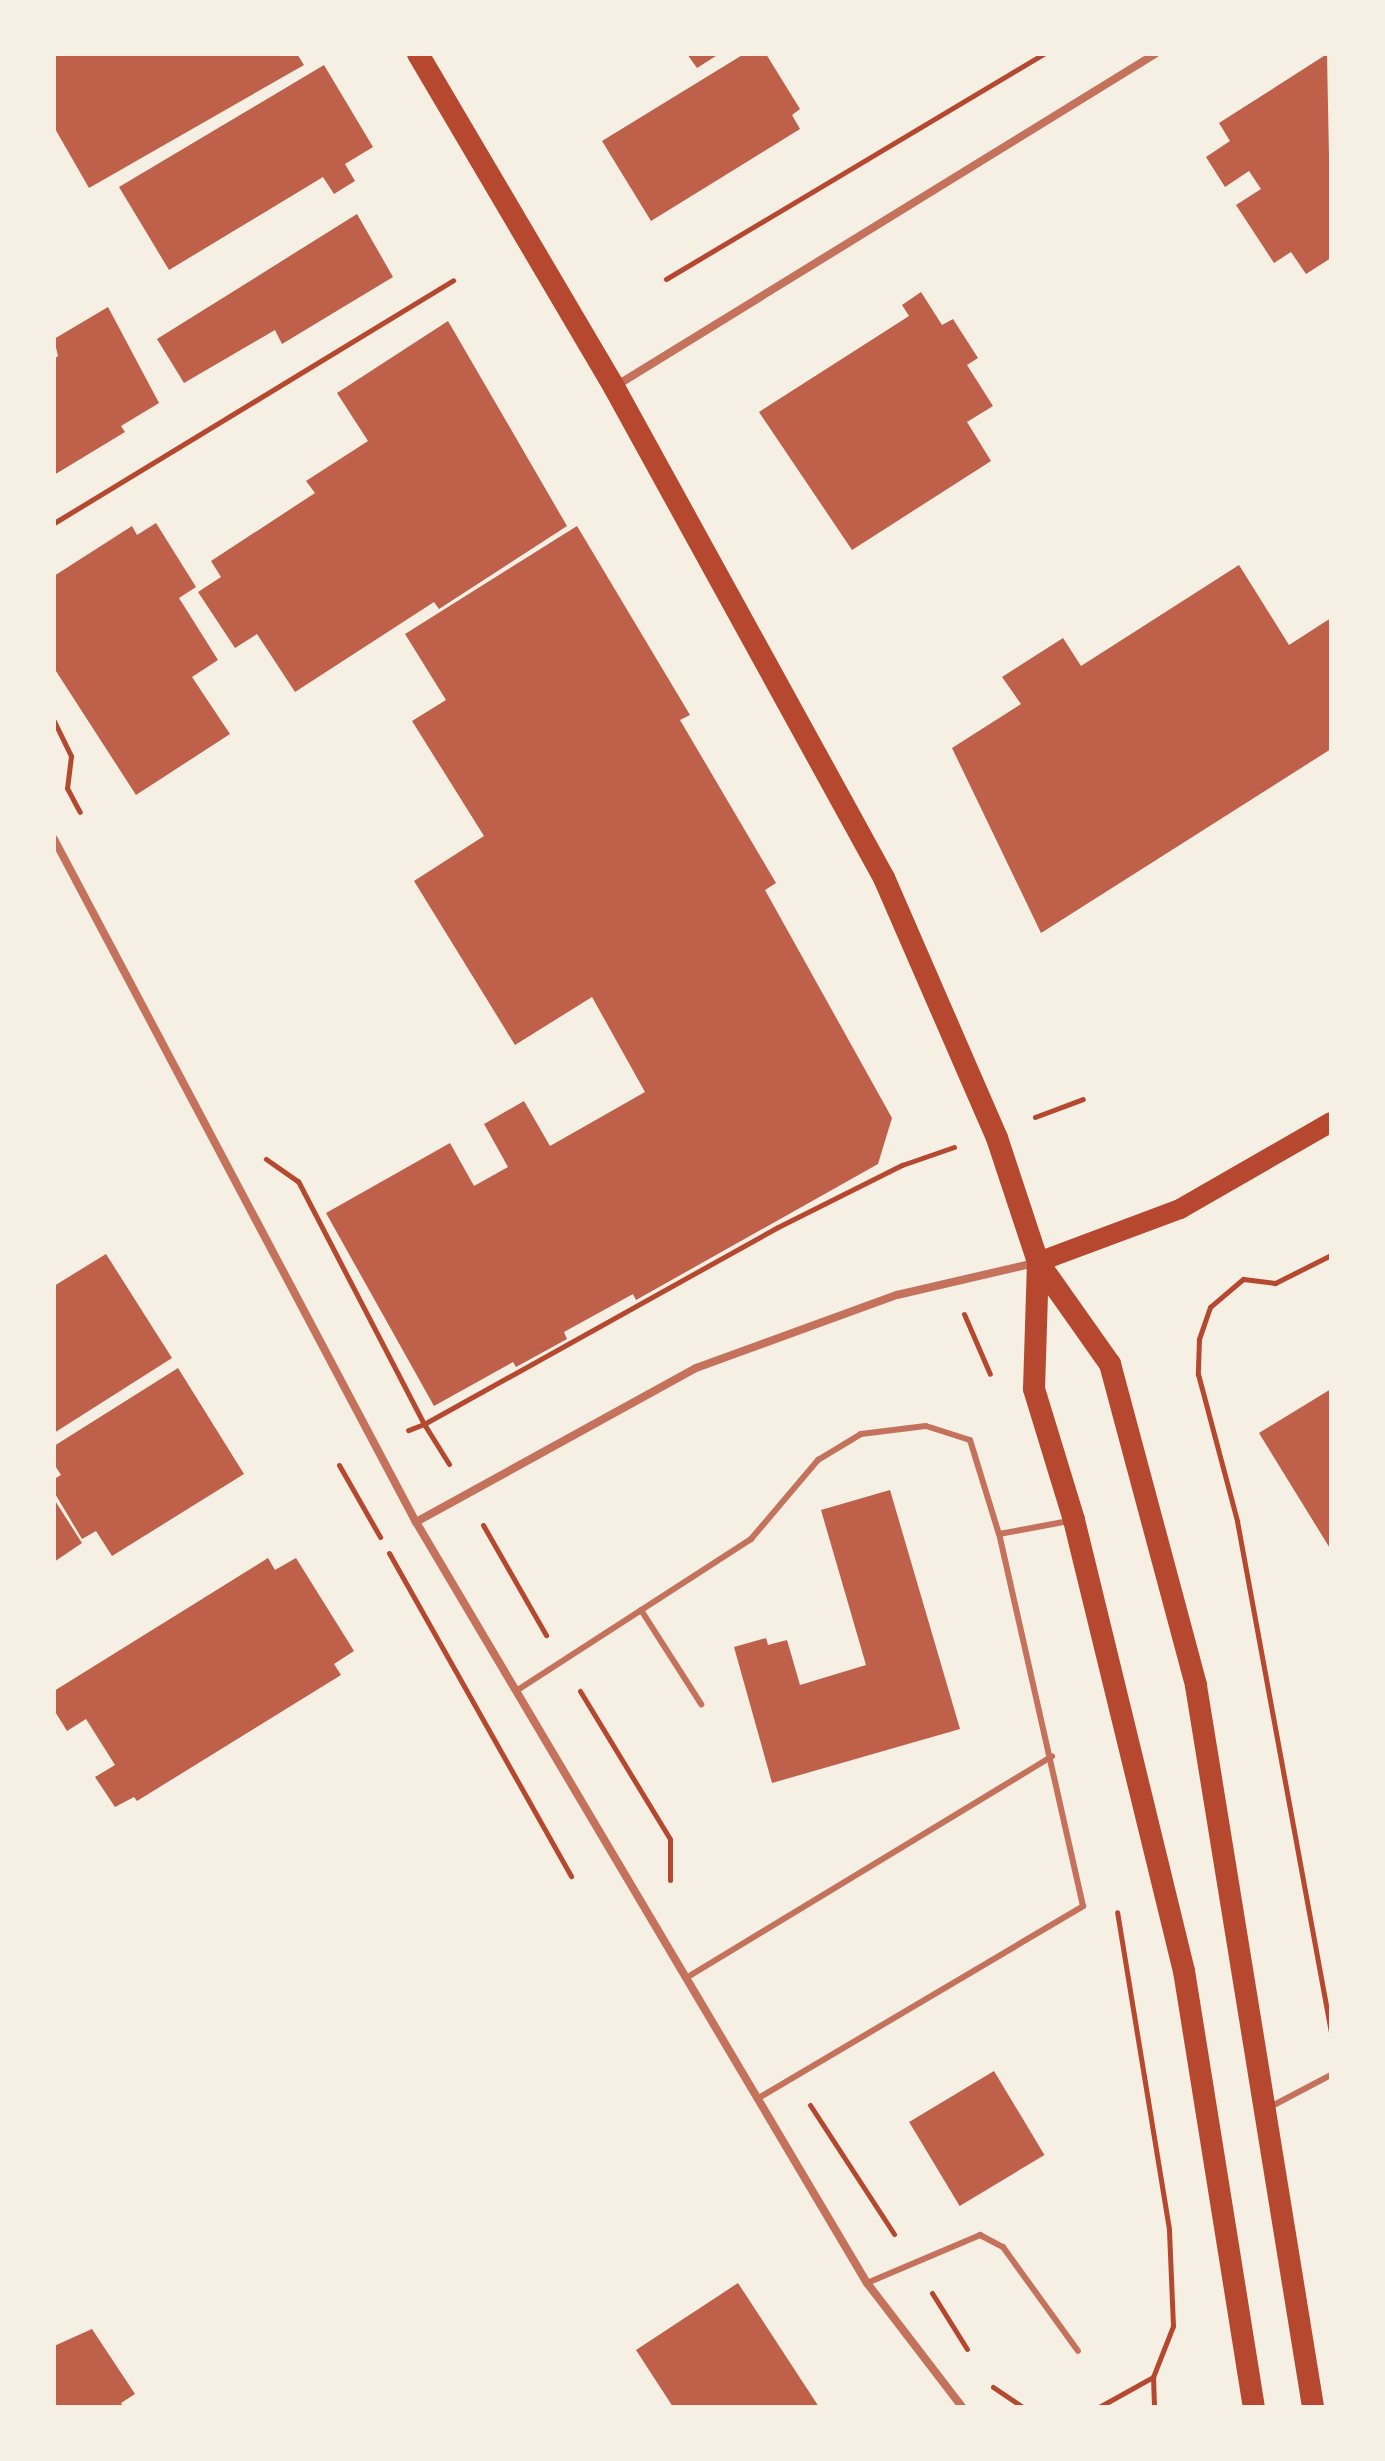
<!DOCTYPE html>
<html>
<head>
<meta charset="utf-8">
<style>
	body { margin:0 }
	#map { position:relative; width:1385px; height:2461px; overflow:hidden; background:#f6efe4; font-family:Poppins,sans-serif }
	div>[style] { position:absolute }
	.building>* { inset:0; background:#bf614a; transform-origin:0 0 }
	.path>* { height:5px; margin:-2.5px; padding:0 2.5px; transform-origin:2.5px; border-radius:2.5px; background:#b5482f }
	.service>* { height:6px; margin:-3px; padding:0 3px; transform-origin:3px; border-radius:3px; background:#c5725c }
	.minor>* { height:8px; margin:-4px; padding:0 4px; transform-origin:4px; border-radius:4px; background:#c5725c }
	.primary>* { height:20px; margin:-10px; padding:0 10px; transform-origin:10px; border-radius:10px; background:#b5482f }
	.trunk>* { height:22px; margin:-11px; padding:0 11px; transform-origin:11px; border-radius:11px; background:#b5482f }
	span { translate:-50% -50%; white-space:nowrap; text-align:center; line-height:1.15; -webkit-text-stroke:6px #f6efe4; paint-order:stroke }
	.frame { position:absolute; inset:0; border:56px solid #f6efe4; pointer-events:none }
</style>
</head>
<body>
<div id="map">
	<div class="building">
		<div style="clip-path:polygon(54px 54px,297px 54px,304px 65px,89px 188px,54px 127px)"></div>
		<div style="clip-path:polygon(687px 54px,719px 54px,697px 68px)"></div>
		<div style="clip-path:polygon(744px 54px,766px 54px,800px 109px,792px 115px,800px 129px,651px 221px,602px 141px)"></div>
		<div style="clip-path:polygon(1327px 54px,1331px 258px,1306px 274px,1291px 252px,1274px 263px,1236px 205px,1261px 189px,1249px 171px,1225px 187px,1206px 157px,1230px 141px,1219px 123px)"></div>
		<div style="clip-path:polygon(324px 65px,373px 147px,345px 164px,355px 181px,334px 194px,323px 177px,169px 270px,119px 187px)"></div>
		<div style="clip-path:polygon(357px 214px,393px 277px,282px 344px,275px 330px,184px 383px,157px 339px)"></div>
		<div style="clip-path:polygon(921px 292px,942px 325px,953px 319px,978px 358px,967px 365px,993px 406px,967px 422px,991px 461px,852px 550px,759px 412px,909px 316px,902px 305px)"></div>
		<div style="clip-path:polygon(108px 307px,159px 403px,121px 426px,125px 432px,54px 475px,54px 359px,58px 356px,54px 339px)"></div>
		<div style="clip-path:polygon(448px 321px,567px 526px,439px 609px,434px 602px,295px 692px,257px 634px,235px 648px,198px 592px,221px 577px,211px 561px,315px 493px,306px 481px,368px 441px,337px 393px)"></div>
		<div style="clip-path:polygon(156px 523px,196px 587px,179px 598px,218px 660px,192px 677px,230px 734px,136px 795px,54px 668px,54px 576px,132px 526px,137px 535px)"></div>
		<div style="clip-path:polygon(577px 526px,690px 715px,680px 720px,776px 883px,765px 890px,892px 1118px,878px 1164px,636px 1300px,633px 1294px,593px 1316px,564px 1332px,567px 1339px,516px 1367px,513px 1362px,434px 1406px,326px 1213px,450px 1143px,474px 1186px,508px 1167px,484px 1124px,524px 1101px,550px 1146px,645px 1092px,592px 997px,515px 1045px,414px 881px,484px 836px,412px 721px,446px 700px,405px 634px)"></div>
		<div style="clip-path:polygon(1239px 565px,1289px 645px,1331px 618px,1331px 749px,1041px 933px,952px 748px,1021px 704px,1002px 677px,1063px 638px,1081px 666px)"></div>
		<div style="clip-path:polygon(106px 1254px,172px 1358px,54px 1433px,54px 1286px)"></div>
		<div style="clip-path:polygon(178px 1368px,244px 1474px,112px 1556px,96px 1531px,82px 1539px,54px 1492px,54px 1479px,61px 1475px,54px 1464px,54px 1446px)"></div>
		<div style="clip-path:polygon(1331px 1389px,1331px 1550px,1259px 1433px)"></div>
		<div style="clip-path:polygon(890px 1490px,960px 1729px,772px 1783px,734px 1647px,766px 1638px,768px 1645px,787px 1640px,800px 1685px,866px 1665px,821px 1510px)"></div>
		<div style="clip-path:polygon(54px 1499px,82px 1543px,54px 1562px)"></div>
		<div style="clip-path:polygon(268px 1558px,275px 1570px,296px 1558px,354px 1651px,334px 1664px,341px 1675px,137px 1801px,134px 1797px,115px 1807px,95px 1777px,115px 1765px,86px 1719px,67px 1731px,54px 1710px,54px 1691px)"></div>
		<div style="left:994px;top:2071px;width:98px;height:99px;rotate:59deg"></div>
		<div style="clip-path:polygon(738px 2283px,819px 2407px,673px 2407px,636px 2350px)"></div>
		<div style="clip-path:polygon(92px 2329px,135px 2394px,121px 2403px,123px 2407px,54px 2407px,54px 2346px)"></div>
	</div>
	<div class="path">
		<div style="left:666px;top:279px;width:440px;rotate:-30.8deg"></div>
		<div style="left:54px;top:523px;width:467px;rotate:-31.3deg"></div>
		<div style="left:54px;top:721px;width:39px;rotate:64deg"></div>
		<div style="left:71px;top:756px;width:32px;rotate:97deg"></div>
		<div style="left:67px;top:788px;width:27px;rotate:62deg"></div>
		<div style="left:1035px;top:1117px;width:51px;rotate:-20.6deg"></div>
		<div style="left:266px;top:1159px;width:39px;rotate:35deg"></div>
		<div style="left:298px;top:1181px;width:274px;rotate:62.6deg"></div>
		<div style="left:424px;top:1424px;width:17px;rotate:159deg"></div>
		<div style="left:1331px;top:1255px;width:63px;rotate:153.4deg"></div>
		<div style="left:1275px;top:1283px;width:32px;rotate:-173deg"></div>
		<div style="left:1243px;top:1279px;width:43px;rotate:139.7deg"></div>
		<div style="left:1210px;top:1307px;width:34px;rotate:109deg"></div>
		<div style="left:1199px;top:1339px;width:35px;rotate:92deg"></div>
		<div style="left:1198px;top:1374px;width:152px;rotate:75.1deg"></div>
		<div style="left:1237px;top:1521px;width:520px;rotate:79.58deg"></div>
		<div style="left:964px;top:1314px;width:65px;rotate:66.6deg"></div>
		<div style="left:449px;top:1464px;width:47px;rotate:-122deg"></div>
		<div style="left:424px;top:1424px;width:405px;rotate:-29.1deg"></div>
		<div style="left:778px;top:1227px;width:139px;rotate:-26.6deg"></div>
		<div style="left:902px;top:1165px;width:55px;rotate:-19.1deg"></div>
		<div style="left:339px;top:1465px;width:83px;rotate:60.3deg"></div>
		<div style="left:483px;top:1525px;width:127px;rotate:60.2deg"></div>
		<div style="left:389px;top:1553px;width:371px;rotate:60.6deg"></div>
		<div style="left:580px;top:1691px;width:173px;rotate:58.7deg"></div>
		<div style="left:670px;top:1839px;width:41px;rotate:90deg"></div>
		<div style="left:810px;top:2105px;width:154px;rotate:56.9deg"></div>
		<div style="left:932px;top:2293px;width:66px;rotate:58deg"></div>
		<div style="left:1153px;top:2377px;width:30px;rotate:88deg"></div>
		<div style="left:993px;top:2387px;width:36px;rotate:34deg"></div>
		<div style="left:1099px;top:2407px;width:62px;rotate:-29.1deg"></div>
		<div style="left:1153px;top:2377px;width:55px;rotate:-68.6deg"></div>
		<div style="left:1173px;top:2326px;width:97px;rotate:-92.4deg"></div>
		<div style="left:1169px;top:2229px;width:321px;rotate:-99.3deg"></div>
	</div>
	<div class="service">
		<div style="left:641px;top:1610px;width:112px;rotate:57.4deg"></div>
		<div style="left:516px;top:1691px;width:280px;rotate:-32.9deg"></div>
		<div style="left:751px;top:1539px;width:104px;rotate:-49.7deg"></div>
		<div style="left:818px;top:1460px;width:50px;rotate:-31.2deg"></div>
		<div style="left:861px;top:1434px;width:65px;rotate:-7deg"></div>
		<div style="left:926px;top:1426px;width:46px;rotate:17.7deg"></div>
		<div style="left:970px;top:1440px;width:98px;rotate:72.9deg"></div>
		<div style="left:686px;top:1978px;width:428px;rotate:-31.2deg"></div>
		<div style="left:757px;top:2099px;width:379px;rotate:-30.6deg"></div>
		<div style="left:1083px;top:1906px;width:381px;rotate:-102.7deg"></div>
		<div style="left:999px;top:1534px;width:71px;rotate:-10.5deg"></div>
		<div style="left:1270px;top:2107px;width:69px;rotate:-27.7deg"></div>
		<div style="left:867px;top:2283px;width:123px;rotate:-23deg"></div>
		<div style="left:980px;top:2235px;width:26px;rotate:28deg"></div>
		<div style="left:1003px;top:2247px;width:128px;rotate:54.2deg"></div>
	</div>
	<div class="minor">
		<div style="left:614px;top:387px;width:635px;rotate:-31.61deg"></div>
		<div style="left:54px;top:839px;width:773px;rotate:62.08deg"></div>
		<div style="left:416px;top:1522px;width:885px;rotate:59.35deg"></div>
		<div style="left:867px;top:2283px;width:156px;rotate:52.5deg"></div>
		<div style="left:416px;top:1522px;width:320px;rotate:-28.8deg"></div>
		<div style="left:696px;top:1368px;width:214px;rotate:-20deg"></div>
		<div style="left:897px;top:1295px;width:142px;rotate:-13.1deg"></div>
	</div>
	<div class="primary">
		<div style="left:1038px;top:1262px;width:152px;rotate:-20.5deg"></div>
		<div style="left:1180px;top:1209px;width:174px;rotate:-29.9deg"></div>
	</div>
	<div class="trunk">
		<div style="left:418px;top:54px;width:386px;rotate:59.5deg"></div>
		<div style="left:614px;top:387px;width:560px;rotate:61.19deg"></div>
		<div style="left:884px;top:878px;width:283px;rotate:66.5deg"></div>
		<div style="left:997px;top:1138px;width:131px;rotate:71.7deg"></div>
		<div style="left:1038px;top:1262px;width:125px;rotate:54.8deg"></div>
		<div style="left:1110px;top:1364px;width:333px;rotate:75deg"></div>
		<div style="left:1196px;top:1686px;width:730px;rotate:80.78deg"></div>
		<div style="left:1038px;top:1262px;width:127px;rotate:91.8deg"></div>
		<div style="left:1034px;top:1389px;width:137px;rotate:73deg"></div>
		<div style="left:1074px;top:1520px;width:464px;rotate:76.3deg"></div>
		<div style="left:1184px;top:1971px;width:442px;rotate:80.9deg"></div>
	</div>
	<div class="frame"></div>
</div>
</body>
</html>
